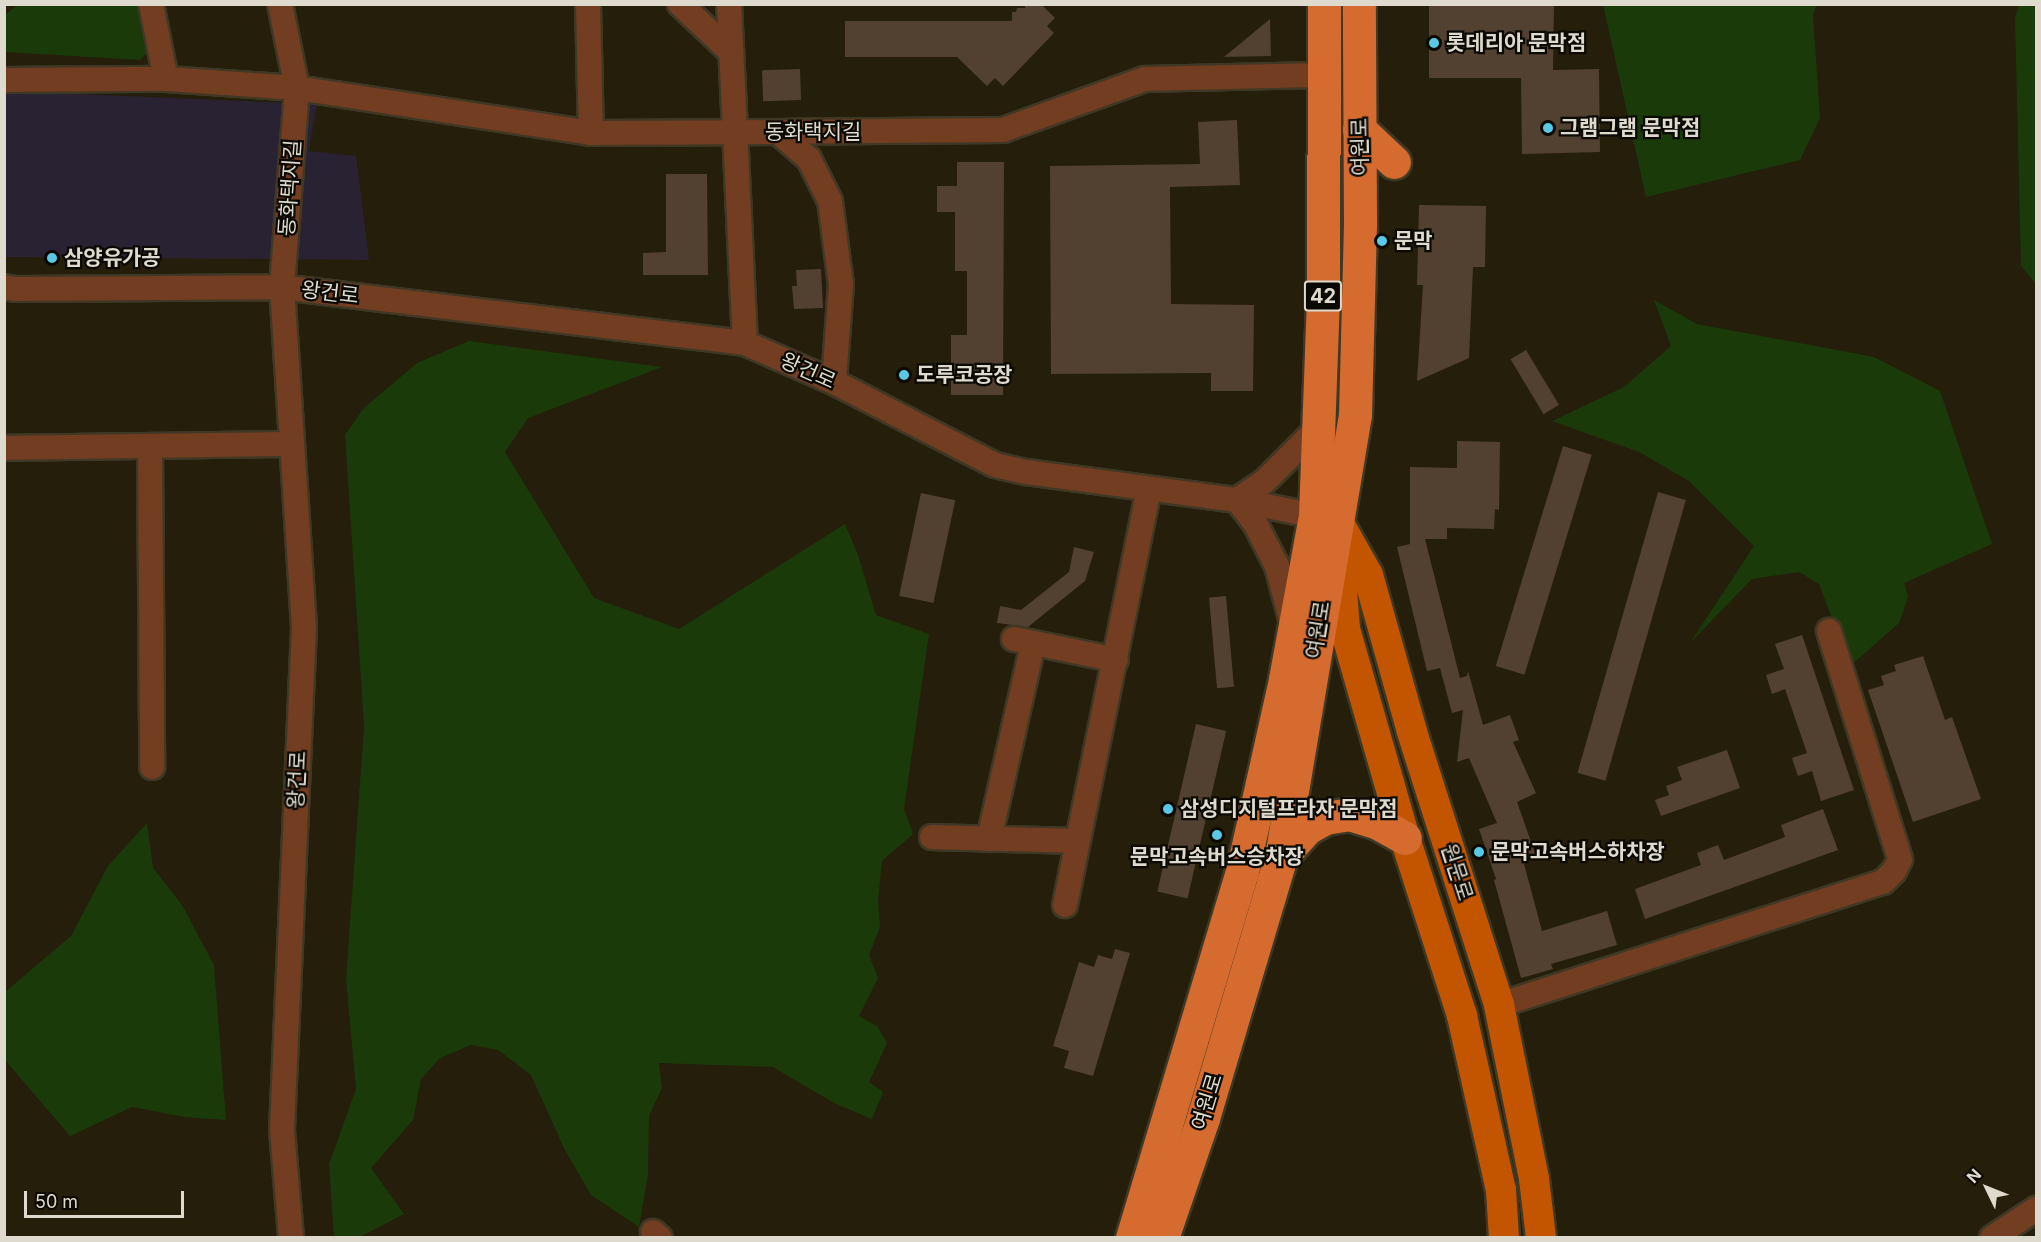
<!DOCTYPE html>
<html>
<head>
<meta charset="utf-8">
<style>
	body { margin:0 }
	#map { position:relative; width:2041px; height:1242px; overflow:hidden; background:#251e0a; font-family:Inter,"Noto Sans KR",sans-serif }
	div>[style] { position:absolute }
	.commercial>* { inset:0; background:#292232 }
	.green>* { inset:0; background:#1b3a09 }
	.building>* { inset:0; background:#524130; transform-origin:0 0 }
	.roads { filter:drop-shadow(2px 0 #3f3825) drop-shadow(-2px 0 #3f3825) drop-shadow(0 2px #3f3825) drop-shadow(0 -2px #3f3825) }
	.minor>* { height:24px; margin:-12px; padding:0 12px; transform-origin:12px; border-radius:12px; background:#723d20 }
	.major>* { height:30px; margin:-15px; padding:0 15px; transform-origin:15px; border-radius:15px; background:#c45500 }
	.highway>* { height:33px; margin:-16.5px; padding:0 16.5px; transform-origin:16.5px; border-radius:16.5px; background:#d56b2e }
	.dots>* { width:16px; height:16px; translate:-50% -50%; box-sizing:border-box; border:3px solid #0b0903; border-radius:50% }
	span { translate:-50% -50%; white-space:nowrap; text-align:center; line-height:1.15; -webkit-text-stroke:4.5px #0b0903; paint-order:stroke }
	.shield-label span { padding:2px 4px; background:#0b0903; border:2px solid; border-radius:4px; -webkit-text-stroke-width:0 }
	.shield-label { font-size:20px; color:#dedacd; font-weight:700 }
	.poi-label { font-size:21px; color:#dedacd; font-weight:700 }
	.left { translate:0 -50%; text-align:left }
	.street-label { font-size:21px; color:#dedacd }
	.frame { position:absolute; inset:0; border:6px solid #dedacd; pointer-events:none }
	.north { position:absolute; left:1957px; top:1158px; width:60px; height:60px; -webkit-text-stroke:4px #0b0903; paint-order:stroke; rotate:313deg; font-size:16px; font-weight:700; line-height:24px; text-align:center; color:#dedacd }
	.north::after { content:''; display:block; margin:auto; width:21px; height:27px; background:#dedacd; clip-path:polygon(50% 0,100% 100%,50% 72%,0 100%) }
	.scale { position:absolute; left:24px; top:1191px; width:160px; height:27px; box-sizing:border-box; border:3px solid #dedacd; border-top:0; padding-left:8px; font-size:18px; line-height:21px; white-space:nowrap; color:#dedacd; -webkit-text-stroke:4px #0b0903; paint-order:stroke }
</style>
</head>
<body>
<div id="map">
	<div class="commercial">
		<div style="clip-path:polygon(5px 91px,317px 104px,309px 151px,356px 156px,369px 260px,5px 257px)"></div>
	</div>
	<div class="green">
		<div style="clip-path:polygon(17px 5px,146px 5px,152px 48px,140px 60px,5px 52px,4px 16px)"></div>
		<div style="clip-path:polygon(1594px 5px,1817px 5px,1813px 14px,1820px 118px,1800px 160px,1646px 197px,1603px 5px)"></div>
		<div style="clip-path:polygon(2019px 5px,2036px 5px,2036px 284px,2021px 266px,2015px 18px)"></div>
		<div style="clip-path:polygon(1654px 300px,1697px 324px,1874px 357px,1940px 391px,1992px 544px,1904px 583px,1908px 597px,1899px 623px,1850px 666px,1819px 584px,1799px 572px,1752px 579px,1690px 643px,1754px 546px,1689px 481px,1639px 452px,1552px 421px,1624px 387px,1671px 346px)"></div>
		<div style="clip-path:polygon(469px 341px,662px 367px,528px 418px,505px 452px,594px 598px,679px 629px,845px 524px,858px 555px,876px 615px,929px 634px,904px 809px,913px 834px,882px 861px,878px 900px,880px 927px,869px 955px,878px 978px,859px 1016px,877px 1026px,887px 1043px,869px 1082px,883px 1092px,872px 1119px,834px 1103px,773px 1067px,659px 1063px,662px 1088px,649px 1116px,648px 1174px,639px 1227px,591px 1195px,564px 1148px,531px 1075px,498px 1050px,471px 1045px,440px 1058px,421px 1079px,413px 1120px,371px 1168px,404px 1214px,360px 1237px,334px 1237px,329px 1164px,356px 1089px,346px 979px,364px 726px,345px 435px,364px 408px,417px 363px)"></div>
		<div style="clip-path:polygon(147px 823px,153px 868px,182px 905px,214px 965px,226px 1120px,185px 1117px,132px 1107px,70px 1136px,5px 1060px,5px 992px,71px 936px,108px 866px)"></div>
	</div>
	<div class="building">
		<div style="clip-path:polygon(1025px 4px,1041px 4px,1055px 18px,1047px 26px,1054px 33px,1003px 86px,995px 78px,987px 86px,957px 57px,845px 57px,845px 21px,1012px 21px,1012px 12px,1016px 12px,1017px 8px,1025px 8px)"></div>
		<div style="clip-path:polygon(1429px 4px,1554px 4px,1553px 70px,1599px 69px,1600px 152px,1522px 154px,1521px 78px,1429px 78px)"></div>
		<div style="clip-path:polygon(1270px 19px,1271px 56px,1224px 57px)"></div>
		<div style="left:800px;top:69px;width:31px;height:38px;rotate:88deg"></div>
		<div style="clip-path:polygon(1237px 120px,1240px 185px,1170px 187px,1171px 304px,1254px 305px,1253px 391px,1211px 391px,1211px 373px,1051px 374px,1050px 166px,1200px 164px,1198px 122px)"></div>
		<div style="clip-path:polygon(957px 162px,1004px 162px,1003px 395px,951px 395px,951px 335px,967px 335px,967px 271px,955px 271px,955px 212px,937px 212px,937px 186px,957px 186px)"></div>
		<div style="clip-path:polygon(666px 174px,707px 174px,708px 275px,643px 275px,643px 253px,666px 252px)"></div>
		<div style="clip-path:polygon(1419px 205px,1486px 206px,1485px 267px,1473px 267px,1469px 358px,1417px 381px,1423px 285px,1417px 285px)"></div>
		<div style="clip-path:polygon(821px 269px,823px 308px,794px 309px,792px 286px,797px 286px,796px 270px)"></div>
		<div style="left:1526px;top:350px;width:64px;height:18px;rotate:59deg"></div>
		<div style="clip-path:polygon(1457px 441px,1500px 442px,1499px 510px,1495px 509px,1494px 529px,1447px 528px,1447px 539px,1425px 539px,1460px 678px,1467px 676px,1468px 671px,1483px 725px,1510px 715px,1519px 740px,1513px 742px,1536px 793px,1517px 802px,1536px 856px,1523px 860px,1542px 931px,1607px 911px,1617px 945px,1551px 964px,1553px 969px,1521px 978px,1494px 880px,1496px 879px,1479px 829px,1497px 823px,1469px 758px,1457px 762px,1463px 710px,1452px 713px,1440px 668px,1427px 671px,1397px 547px,1410px 544px,1410px 467px,1457px 468px)"></div>
		<div style="left:1563px;top:446px;width:30px;height:230px;rotate:17deg"></div>
		<div style="left:1658px;top:492px;width:29px;height:292px;rotate:16deg"></div>
		<div style="left:921px;top:493px;width:35px;height:105px;rotate:12deg"></div>
		<div style="clip-path:polygon(1074px 547px,1094px 552px,1085px 581px,1028px 627px,997px 623px,1000px 606px,1021px 610px,1069px 572px)"></div>
		<div style="left:1226px;top:596px;width:91px;height:17px;rotate:85deg"></div>
		<div style="clip-path:polygon(1802px 635px,1854px 790px,1821px 801px,1812px 771px,1798px 776px,1792px 758px,1807px 753px,1785px 689px,1772px 694px,1766px 675px,1784px 669px,1775px 644px)"></div>
		<div style="clip-path:polygon(1923px 656px,1945px 720px,1952px 717px,1981px 799px,1913px 822px,1868px 690px,1884px 685px,1881px 676px,1896px 671px,1894px 665px)"></div>
		<div style="left:1196px;top:724px;width:31px;height:172px;rotate:13deg"></div>
		<div style="clip-path:polygon(1727px 750px,1740px 788px,1661px 816px,1655px 800px,1669px 795px,1666px 786px,1682px 780px,1677px 767px)"></div>
		<div style="clip-path:polygon(1823px 809px,1838px 850px,1645px 919px,1635px 889px,1701px 865px,1697px 853px,1718px 845px,1724px 860px,1785px 837px,1781px 825px)"></div>
		<div style="clip-path:polygon(1115px 949px,1130px 953px,1093px 1076px,1064px 1068px,1069px 1051px,1053px 1046px,1079px 962px,1094px 967px,1098px 955px,1112px 959px)"></div>
	</div>
	<div class="roads">
		<div class="minor">
			<div style="left:151px;top:4px;width:76px;rotate:78.7deg"></div>
			<div style="left:280px;top:4px;width:86px;rotate:78.6deg"></div>
			<div style="left:297px;top:88px;width:200px;rotate:94.3deg"></div>
			<div style="left:282px;top:287px;width:342px;rotate:86.3deg"></div>
			<div style="left:304px;top:628px;width:502px;rotate:92.51deg"></div>
			<div style="left:282px;top:1130px;width:108px;rotate:85.2deg"></div>
			<div style="left:588px;top:4px;width:129px;rotate:88.7deg"></div>
			<div style="left:680px;top:4px;width:70px;rotate:43.3deg"></div>
			<div style="left:729px;top:4px;width:339px;rotate:87.3deg"></div>
			<div style="left:4px;top:80px;width:162px;rotate:-0.4deg"></div>
			<div style="left:166px;top:79px;width:131px;rotate:3.9deg"></div>
			<div style="left:297px;top:88px;width:297px;rotate:8.7deg"></div>
			<div style="left:591px;top:133px;width:187px;rotate:-0.3deg"></div>
			<div style="left:778px;top:132px;width:225px;rotate:-0.5deg"></div>
			<div style="left:1003px;top:130px;width:151px;rotate:-19.8deg"></div>
			<div style="left:1145px;top:79px;width:178px;rotate:-1.3deg"></div>
			<div style="left:778px;top:132px;width:41px;rotate:41.1deg"></div>
			<div style="left:809px;top:159px;width:47px;rotate:63.4deg"></div>
			<div style="left:830px;top:201px;width:84px;rotate:82.5deg"></div>
			<div style="left:841px;top:284px;width:98px;rotate:94.1deg"></div>
			<div style="left:4px;top:287px;width:11px;rotate:10deg"></div>
			<div style="left:15px;top:289px;width:267px;rotate:-0.4deg"></div>
			<div style="left:282px;top:287px;width:466px;rotate:6.9deg"></div>
			<div style="left:745px;top:343px;width:97px;rotate:23.7deg"></div>
			<div style="left:834px;top:382px;width:181px;rotate:27.3deg"></div>
			<div style="left:995px;top:465px;width:32px;rotate:13deg"></div>
			<div style="left:1026px;top:472px;width:213px;rotate:7.6deg"></div>
			<div style="left:1237px;top:500px;width:80px;rotate:11.6deg"></div>
			<div style="left:150px;top:446px;width:321px;rotate:89.6deg"></div>
			<div style="left:4px;top:448px;width:288px;rotate:-0.8deg"></div>
			<div style="left:1292px;top:623px;width:59px;rotate:-104.7deg"></div>
			<div style="left:1277px;top:566px;width:48px;rotate:-117.1deg"></div>
			<div style="left:1255px;top:523px;width:29px;rotate:-128deg"></div>
			<div style="left:1237px;top:500px;width:32px;rotate:-34deg"></div>
			<div style="left:1264px;top:482px;width:76px;rotate:-45deg"></div>
			<div style="left:1014px;top:639px;width:104px;rotate:11.6deg"></div>
			<div style="left:932px;top:837px;width:144px;rotate:1.6deg"></div>
			<div style="left:989px;top:839px;width:201px;rotate:-77.3deg"></div>
			<div style="left:1065px;top:905px;width:424px;rotate:-78.6deg"></div>
			<div style="left:1499px;top:1005px;width:403px;rotate:-17.8deg"></div>
			<div style="left:1883px;top:882px;width:16px;rotate:-45deg"></div>
			<div style="left:1894px;top:871px;width:13px;rotate:-63deg"></div>
			<div style="left:1900px;top:859px;width:239px;rotate:-107.3deg"></div>
			<div style="left:653px;top:1232px;width:9px;rotate:41deg"></div>
			<div style="left:1992px;top:1238px;width:53px;rotate:-33.4deg"></div>
		</div>
		<div class="major">
			<div style="left:1336px;top:518px;width:65px;rotate:60.7deg"></div>
			<div style="left:1368px;top:575px;width:163px;rotate:74.3deg"></div>
			<div style="left:1412px;top:732px;width:287px;rotate:72.3deg"></div>
			<div style="left:1499px;top:1005px;width:177px;rotate:78.6deg"></div>
			<div style="left:1534px;top:1179px;width:59px;rotate:83.2deg"></div>
			<div style="left:1339px;top:551px;width:78px;rotate:85.6deg"></div>
			<div style="left:1345px;top:629px;width:217px;rotate:74deg"></div>
			<div style="left:1405px;top:838px;width:187px;rotate:72.2deg"></div>
			<div style="left:1462px;top:1016px;width:178px;rotate:77.4deg"></div>
			<div style="left:1501px;top:1190px;width:48px;rotate:86.4deg"></div>
		</div>
		<div class="highway">
			<div style="left:1359px;top:129px;width:48px;rotate:43.3deg"></div>
			<div style="left:1281px;top:857px;width:39px;rotate:-48deg"></div>
			<div style="left:1307px;top:828px;width:21px;rotate:-29deg"></div>
			<div style="left:1325px;top:818px;width:24px;rotate:-9deg"></div>
			<div style="left:1349px;top:814px;width:28px;rotate:17deg"></div>
			<div style="left:1376px;top:822px;width:33px;rotate:29deg"></div>
			<div style="left:1132px;top:1238px;width:382px;rotate:-73.3deg"></div>
			<div style="left:1242px;top:872px;width:198px;rotate:-77.4deg"></div>
			<div style="left:1285px;top:679px;width:166px;rotate:-79.6deg"></div>
			<div style="left:1315px;top:516px;width:214px;rotate:-87.9deg"></div>
			<div style="left:1323px;top:302px;width:298px;rotate:-89.8deg"></div>
			<div style="left:1162px;top:1238px;width:127px;rotate:-71.1deg"></div>
			<div style="left:1203px;top:1118px;width:272px;rotate:-73.4deg"></div>
			<div style="left:1281px;top:857px;width:448px;rotate:-80.5deg"></div>
			<div style="left:1355px;top:415px;width:192px;rotate:-88.5deg"></div>
			<div style="left:1360px;top:223px;width:219px;rotate:-90.3deg"></div>
		</div>
	</div>
	<div class="dots">
		<div style="left:1434px;top:43px;background:#59c8e4"></div>
		<div style="left:1548px;top:128px;background:#59c8e4"></div>
		<div style="left:1382px;top:241px;background:#59c8e4"></div>
		<div style="left:52px;top:258px;background:#59c8e4"></div>
		<div style="left:904px;top:375px;background:#59c8e4"></div>
		<div style="left:1168px;top:809px;background:#59c8e4"></div>
		<div style="left:1217px;top:835px;background:#59c8e4"></div>
		<div style="left:1479px;top:852px;background:#59c8e4"></div>
	</div>
	<div class="shield-label">
		<span style="left:1323px;top:296px">42</span>
	</div>
	<div class="poi-label">
		<span class="left" style="left:1446px;top:43px">롯데리아 문막점</span>
		<span class="left" style="left:1560px;top:128px">그램그램 문막점</span>
		<span class="left" style="left:1394px;top:241px">문막</span>
		<span class="left" style="left:64px;top:258px">삼양유가공</span>
		<span class="left" style="left:916px;top:375px">도루코공장</span>
		<span class="left" style="left:1180px;top:809px">삼성디지털프라자 문막점</span>
		<span class="left" style="left:1491px;top:852px">문막고속버스하차장</span>
		<span style="left:1217px;top:857px">문막고속버스승차장</span>
	</div>
	<div class="street-label">
		<span style="left:813px;top:132px">동화택지길</span>
		<span style="left:1360px;top:147px;rotate:-91deg">여원로</span>
		<span style="left:290px;top:188px;rotate:-86deg">동화택지길</span>
		<span style="left:330px;top:293px;rotate:7deg">왕건로</span>
		<span style="left:808px;top:371px;rotate:24deg">왕건로</span>
		<span style="left:1318px;top:630px;rotate:-81deg">여원로</span>
		<span style="left:297px;top:780px;rotate:-87deg">왕건로</span>
		<span style="left:1457px;top:872px;rotate:72deg">원문로</span>
		<span style="left:1207px;top:1102px;rotate:-73deg">여원로</span>
	</div>
	<div class="frame"></div>
	<div class="north">N</div>
	<div class="scale">50 m</div>
</div>
</body>
</html>
